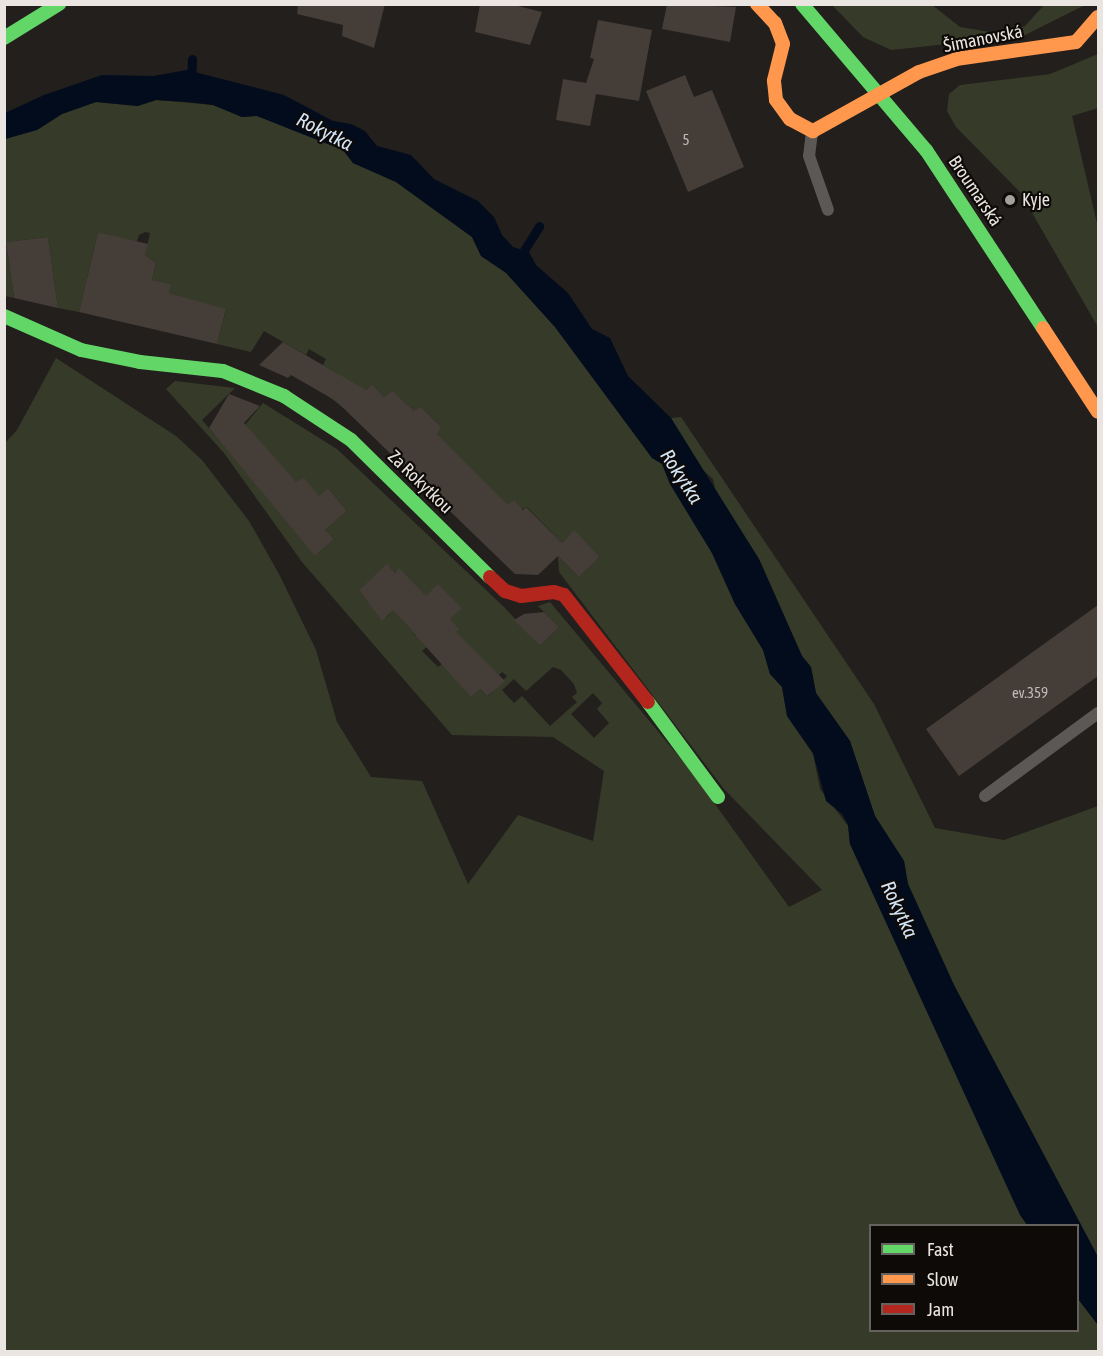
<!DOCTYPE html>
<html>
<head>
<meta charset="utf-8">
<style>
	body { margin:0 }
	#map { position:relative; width:1103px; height:1356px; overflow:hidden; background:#231f1c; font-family:"Asap Condensed",sans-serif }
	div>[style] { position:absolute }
	.green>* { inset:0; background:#363b29 }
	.water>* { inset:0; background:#030c1c }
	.stream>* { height:9px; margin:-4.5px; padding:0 4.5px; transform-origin:4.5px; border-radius:4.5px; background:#030c1c }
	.building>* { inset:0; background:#443d38 }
	.lane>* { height:12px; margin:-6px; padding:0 6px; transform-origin:6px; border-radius:6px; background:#5b5855 }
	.fast>* { height:14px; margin:-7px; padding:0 7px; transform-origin:7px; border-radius:7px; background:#63d668 }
	.slow>* { height:14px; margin:-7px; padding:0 7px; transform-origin:7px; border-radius:7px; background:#ff974d }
	.jam>* { height:14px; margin:-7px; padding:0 7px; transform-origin:7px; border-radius:7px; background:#b3261e }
	.dots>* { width:16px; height:16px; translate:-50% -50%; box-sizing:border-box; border:3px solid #0d0a07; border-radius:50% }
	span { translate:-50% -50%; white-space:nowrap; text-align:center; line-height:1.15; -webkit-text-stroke:4.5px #0d0a07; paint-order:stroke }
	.number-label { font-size:15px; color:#c0bbb7 }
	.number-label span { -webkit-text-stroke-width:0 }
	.street-label { font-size:18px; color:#eae5e1 }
	.poi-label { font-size:18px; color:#eae5e1 }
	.left { translate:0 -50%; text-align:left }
	.water-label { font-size:20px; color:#d3e5f7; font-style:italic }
	.frame { position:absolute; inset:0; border:6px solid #eae5e1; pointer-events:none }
	.legend { position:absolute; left:869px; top:1224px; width:210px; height:108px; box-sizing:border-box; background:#0d0a07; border:2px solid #65625e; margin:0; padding:8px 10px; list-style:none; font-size:18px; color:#eae5e1 }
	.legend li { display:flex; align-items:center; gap:12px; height:30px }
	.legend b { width:30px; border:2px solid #65625e }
</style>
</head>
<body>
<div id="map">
	<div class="green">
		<div style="clip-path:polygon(832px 5px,932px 5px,960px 27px,1003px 34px,1025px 26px,1044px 5px,1085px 5px,1023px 36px,891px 50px,863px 37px)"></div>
		<div style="clip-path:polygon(1098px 54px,1098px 108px,1072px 116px,1098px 228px,1098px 327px,1020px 192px,956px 127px,947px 111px,949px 94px,960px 85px,1050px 74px)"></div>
		<div style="clip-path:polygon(evenodd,156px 100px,213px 105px,242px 117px,257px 116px,343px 150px,353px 163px,396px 182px,472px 237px,481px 256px,506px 272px,555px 327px,652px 458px,662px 464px,670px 484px,712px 553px,735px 604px,763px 650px,770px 674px,782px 687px,787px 716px,813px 754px,820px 789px,848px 826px,850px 844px,1027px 1225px,870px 1226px,870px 1330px,1078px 1330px,1078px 1299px,1098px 1325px,1098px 1351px,5px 1351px,4px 444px,17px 430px,56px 358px,176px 436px,202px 460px,249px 521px,279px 574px,316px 650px,337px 722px,371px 777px,422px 781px,468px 884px,518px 815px,593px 841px,604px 771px,553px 737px,452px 735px,302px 562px,224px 453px,166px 389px,175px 381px,235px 388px,202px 420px,233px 456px,245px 425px,263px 403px,337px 449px,505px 608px,540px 646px,559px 627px,538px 606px,550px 602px,692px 772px,789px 907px,822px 890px,724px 789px,559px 572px,558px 556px,579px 577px,600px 557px,574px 531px,562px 543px,527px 507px,522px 509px,514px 501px,506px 507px,437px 434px,442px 428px,420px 406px,414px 411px,392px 390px,384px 397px,372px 384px,346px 410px,327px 395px,338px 374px,323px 365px,326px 359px,309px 349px,306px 355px,264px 331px,251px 352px,217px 344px,226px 310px,169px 293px,170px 284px,152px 280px,156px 263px,145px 255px,150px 233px,145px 232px,139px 235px,132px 255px,110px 235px,98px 232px,79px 312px,58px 308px,48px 237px,6px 242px,14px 298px,5px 296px,5px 139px,37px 130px,62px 114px,96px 102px,137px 106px,156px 100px,328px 488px,347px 511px,325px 530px,334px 539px,315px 556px,328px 488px,156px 100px,387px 565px,395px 573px,399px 569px,389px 615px,382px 620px,359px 590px,387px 565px,156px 100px,439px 585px,461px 608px,443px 626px,416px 636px,401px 619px,439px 585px,156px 100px,453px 623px,460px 630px,452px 634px,499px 675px,502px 672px,507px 676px,489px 696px,478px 688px,471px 697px,444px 662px,438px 667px,422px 651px,453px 623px,156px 100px,553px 667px,561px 670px,574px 684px,577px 693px,572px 697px,577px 702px,550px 726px,522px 696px,514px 703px,502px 690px,514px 679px,526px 691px,553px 667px,156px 100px,593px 693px,602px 703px,597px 709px,609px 723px,594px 738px,571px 714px,593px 693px)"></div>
		<div style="clip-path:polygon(681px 417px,874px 704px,935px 828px,1004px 840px,1098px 806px,1098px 1257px,954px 985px,908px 884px,904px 861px,875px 816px,850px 741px,816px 693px,811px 667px,802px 656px,759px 559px,716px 493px,713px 479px,696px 464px,671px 418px)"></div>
	</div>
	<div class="water">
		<div style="clip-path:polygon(187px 70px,284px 95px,333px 121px,351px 124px,365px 131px,377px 146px,411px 155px,434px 179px,478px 201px,494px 217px,502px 235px,513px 247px,529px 252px,536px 265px,568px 293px,592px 329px,610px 338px,628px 376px,671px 418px,759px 559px,802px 656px,811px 667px,816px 693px,850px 741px,875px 816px,904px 861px,908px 884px,954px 985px,1098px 1257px,1098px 1325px,1078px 1299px,1078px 1226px,1027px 1225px,1020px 1215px,850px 844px,848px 825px,842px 814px,826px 801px,813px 753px,787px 716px,782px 687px,770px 674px,763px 650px,735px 604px,712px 553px,670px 484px,662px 464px,652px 458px,555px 327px,506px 273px,481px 256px,472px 237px,396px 182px,353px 163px,343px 150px,257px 116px,242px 117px,213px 105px,188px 102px,156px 100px,138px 106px,96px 102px,62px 114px,37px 130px,5px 139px,5px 113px,44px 95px,102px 75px,153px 76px)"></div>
	</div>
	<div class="stream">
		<div style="left:191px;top:80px;width:21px;rotate:-87deg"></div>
		<div style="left:518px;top:260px;width:40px;rotate:-58deg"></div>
	</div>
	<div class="building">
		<div style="clip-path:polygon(298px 4px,385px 4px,374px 48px,342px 36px,343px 25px,297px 14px)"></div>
		<div style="clip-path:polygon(480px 4px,510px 4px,542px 12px,530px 45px,475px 32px)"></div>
		<div style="clip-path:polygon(667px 4px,736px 7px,730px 42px,662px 29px)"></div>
		<div style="clip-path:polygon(598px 20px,652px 30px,639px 101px,596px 94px,590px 126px,556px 120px,563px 79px,586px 83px,594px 59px,590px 58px)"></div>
		<div style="clip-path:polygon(685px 75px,694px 97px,712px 90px,744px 167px,688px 192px,646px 91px)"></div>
		<div style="clip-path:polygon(98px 232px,148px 244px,145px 255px,156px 263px,152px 280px,171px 284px,169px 293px,226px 309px,217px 344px,79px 312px)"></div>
		<div style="clip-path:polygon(48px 237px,58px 308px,14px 298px,6px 242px)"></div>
		<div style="clip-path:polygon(283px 342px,366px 390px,372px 384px,384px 397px,392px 390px,414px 411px,420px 406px,442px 428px,437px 434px,508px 505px,514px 500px,523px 510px,526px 507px,562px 543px,574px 530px,600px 557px,579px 577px,558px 556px,538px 575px,515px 574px,336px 401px,291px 375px,288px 378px,259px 365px)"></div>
		<div style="clip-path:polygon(229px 394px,260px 406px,244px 423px,296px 482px,304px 478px,319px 496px,328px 488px,347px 511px,325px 530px,334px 539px,315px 556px,209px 428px)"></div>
		<div style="clip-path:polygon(387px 564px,395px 573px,399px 568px,426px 596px,438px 584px,462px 608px,450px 619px,460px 630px,456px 632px,505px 681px,488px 696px,480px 689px,471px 697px,393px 610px,382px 621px,359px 590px)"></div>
		<div style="clip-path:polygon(1098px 605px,1098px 676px,959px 776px,926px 729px)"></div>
		<div style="clip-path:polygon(544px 612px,559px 627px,540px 646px,514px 620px,524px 614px)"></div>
	</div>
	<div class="lane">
		<div style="left:812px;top:132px;width:24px;rotate:97deg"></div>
		<div style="left:809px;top:156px;width:57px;rotate:70.6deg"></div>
		<div style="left:985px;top:796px;width:140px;rotate:-36.3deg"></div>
	</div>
	<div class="fast">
		<div style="left:802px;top:4px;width:192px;rotate:49.7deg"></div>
		<div style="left:926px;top:150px;width:213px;rotate:56.7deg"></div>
		<div style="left:4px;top:38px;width:65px;rotate:-31.7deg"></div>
		<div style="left:4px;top:316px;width:84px;rotate:23.8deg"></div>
		<div style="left:81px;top:350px;width:60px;rotate:11.5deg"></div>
		<div style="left:140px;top:362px;width:83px;rotate:6.2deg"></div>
		<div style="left:223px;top:371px;width:66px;rotate:22.3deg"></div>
		<div style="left:284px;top:396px;width:80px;rotate:33.3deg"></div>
		<div style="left:351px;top:440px;width:195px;rotate:44.6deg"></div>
		<div style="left:648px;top:702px;width:118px;rotate:53.6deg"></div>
	</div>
	<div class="slow">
		<div style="left:757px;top:4px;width:26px;rotate:47deg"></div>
		<div style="left:775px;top:23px;width:22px;rotate:69deg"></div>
		<div style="left:783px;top:44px;width:38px;rotate:104deg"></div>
		<div style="left:774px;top:81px;width:19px;rotate:84deg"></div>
		<div style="left:776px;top:100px;width:24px;rotate:54deg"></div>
		<div style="left:790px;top:119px;width:26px;rotate:28deg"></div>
		<div style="left:813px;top:131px;width:121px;rotate:-29.1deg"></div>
		<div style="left:919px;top:72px;width:39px;rotate:-19deg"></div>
		<div style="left:956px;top:59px;width:121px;rotate:-8.1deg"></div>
		<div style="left:1076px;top:42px;width:33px;rotate:-49deg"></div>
		<div style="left:1043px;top:328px;width:100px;rotate:56.8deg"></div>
	</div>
	<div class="jam">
		<div style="left:490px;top:577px;width:21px;rotate:43deg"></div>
		<div style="left:505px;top:591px;width:17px;rotate:17deg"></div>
		<div style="left:521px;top:596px;width:33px;rotate:-7deg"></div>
		<div style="left:554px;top:592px;width:10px;rotate:17deg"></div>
		<div style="left:564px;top:595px;width:136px;rotate:51.9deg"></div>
	</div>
	<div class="dots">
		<div style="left:1010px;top:200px;background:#a4a09c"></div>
	</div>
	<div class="number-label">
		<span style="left:686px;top:140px">5</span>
		<span style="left:1030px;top:693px">ev.359</span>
	</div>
	<div class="street-label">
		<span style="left:983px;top:39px;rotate:-11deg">Šimanovská</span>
		<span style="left:975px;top:191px;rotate:56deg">Broumarská</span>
		<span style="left:420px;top:482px;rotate:44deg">Za Rokytkou</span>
	</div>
	<div class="poi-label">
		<span class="left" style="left:1022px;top:200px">Kyje</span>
	</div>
	<div class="water-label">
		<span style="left:325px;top:131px;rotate:27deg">Rokytka</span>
		<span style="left:682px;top:476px;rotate:57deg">Rokytka</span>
		<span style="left:900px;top:909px;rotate:65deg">Rokytka</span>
	</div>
	<div class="frame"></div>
	<ul class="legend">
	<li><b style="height:8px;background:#63d668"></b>Fast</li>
	<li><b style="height:8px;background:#ff974d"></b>Slow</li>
	<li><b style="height:8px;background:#b3261e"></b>Jam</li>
	</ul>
</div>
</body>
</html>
